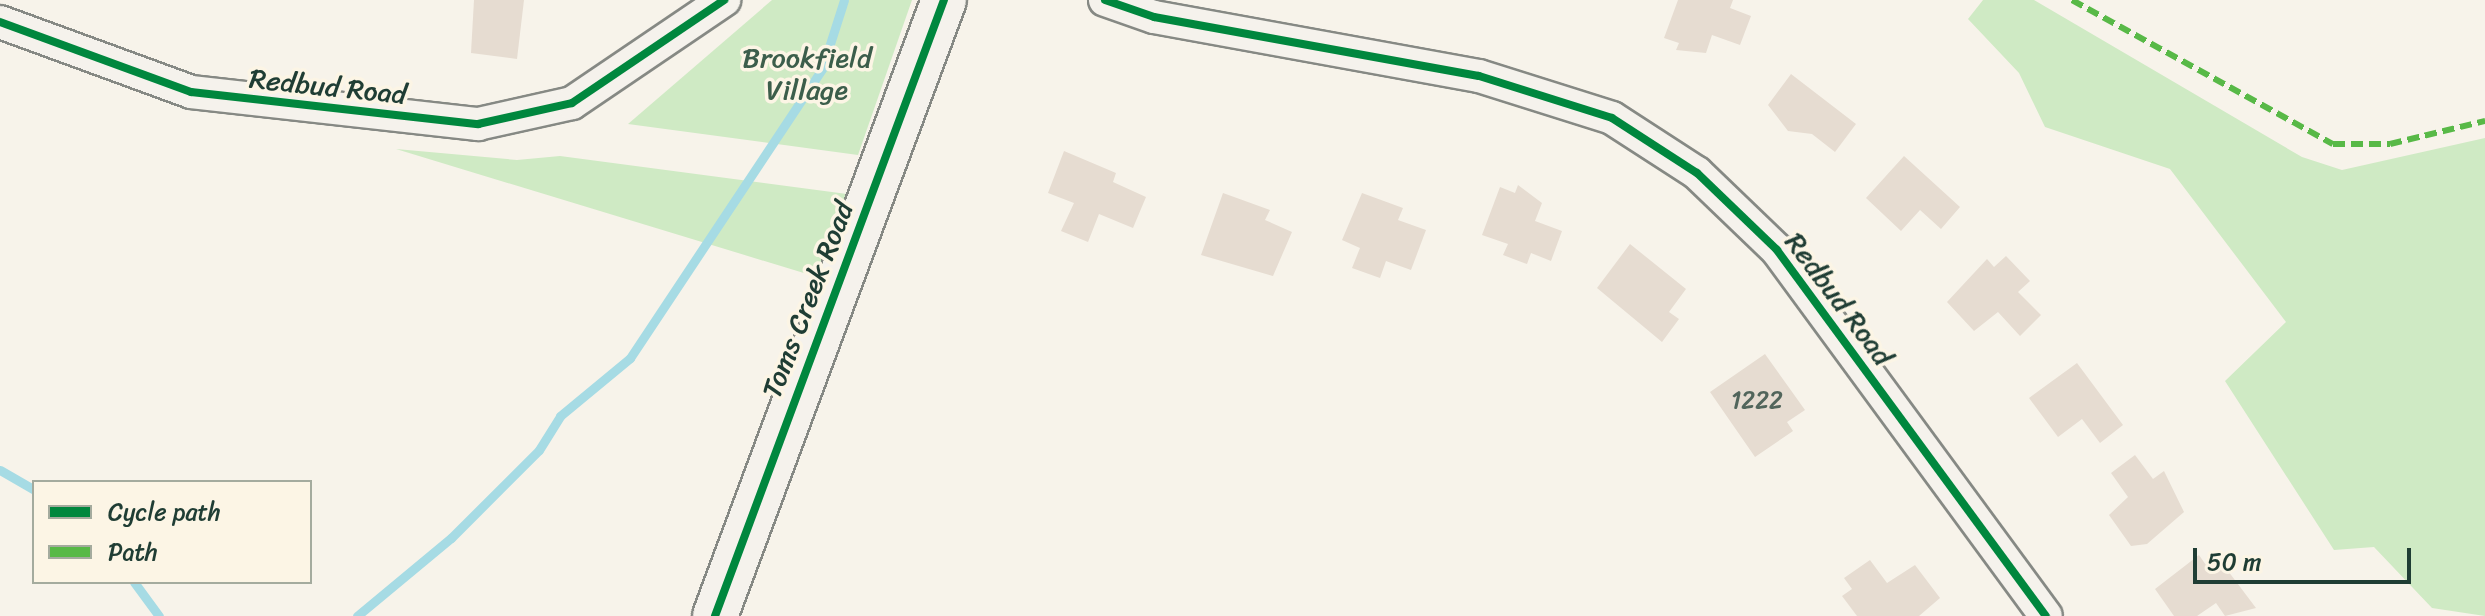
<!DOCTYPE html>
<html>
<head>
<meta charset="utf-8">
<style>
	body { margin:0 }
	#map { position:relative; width:2485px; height:616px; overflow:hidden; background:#f7f3ea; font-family:Sriracha,sans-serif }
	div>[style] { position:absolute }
	.green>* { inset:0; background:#cfeac4 }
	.stream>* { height:9px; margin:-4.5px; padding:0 4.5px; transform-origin:4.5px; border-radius:4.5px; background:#a6dbe4 }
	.building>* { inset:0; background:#e6dcd1 }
	.roads { filter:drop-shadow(2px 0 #868984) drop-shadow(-2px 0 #868984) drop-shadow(0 2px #868984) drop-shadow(0 -2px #868984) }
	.street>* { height:32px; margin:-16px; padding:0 16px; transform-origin:16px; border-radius:16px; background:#f5f2ec }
	.secondary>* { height:44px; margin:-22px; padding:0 22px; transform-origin:22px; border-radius:22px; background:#f5f2ec }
	.quiet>* { height:6px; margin-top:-3px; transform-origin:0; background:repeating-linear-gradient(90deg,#58b947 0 12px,transparent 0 18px) }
	.cycleway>* { height:8px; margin:-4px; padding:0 4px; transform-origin:4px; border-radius:4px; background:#00873e }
	span { translate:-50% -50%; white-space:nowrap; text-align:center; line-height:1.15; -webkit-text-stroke:7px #fcf5e5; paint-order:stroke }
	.number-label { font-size:24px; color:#51655b }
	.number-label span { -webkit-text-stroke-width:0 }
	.park-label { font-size:28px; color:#3c5e4b }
	.street-label { font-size:28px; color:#1f3d34 }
	.legend { position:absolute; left:32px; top:480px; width:280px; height:104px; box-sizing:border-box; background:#fcf5e5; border:2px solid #a4ab9e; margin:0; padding:10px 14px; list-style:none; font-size:24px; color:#1f3d34 }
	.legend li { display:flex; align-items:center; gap:16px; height:40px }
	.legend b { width:40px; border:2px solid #a4ab9e }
	.scale { position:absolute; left:2193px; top:548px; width:218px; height:36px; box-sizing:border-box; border:4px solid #1f3d34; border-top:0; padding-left:10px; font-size:24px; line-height:28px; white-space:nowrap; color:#1f3d34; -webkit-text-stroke:6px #fcf5e5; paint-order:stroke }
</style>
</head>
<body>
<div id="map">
	<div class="green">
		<div style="clip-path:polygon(772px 0,912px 0,858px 155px,628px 124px)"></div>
		<div style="clip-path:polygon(1983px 0,2034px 0,2302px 157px,2342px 170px,2485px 138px,2485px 616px,2432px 608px,2374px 547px,2334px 550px,2225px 381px,2286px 322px,2170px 169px,2045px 127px,2019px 73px,1968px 19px)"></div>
		<div style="clip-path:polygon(396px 149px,517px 160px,560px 156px,847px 194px,817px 277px)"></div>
	</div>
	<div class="stream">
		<div style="left:0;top:470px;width:39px;rotate:30deg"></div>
		<div style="left:134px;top:582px;width:42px;rotate:53.7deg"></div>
		<div style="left:357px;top:616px;width:122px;rotate:-39.7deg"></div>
		<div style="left:451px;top:538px;width:124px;rotate:-45deg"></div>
		<div style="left:539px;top:450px;width:40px;rotate:-58deg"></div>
		<div style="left:560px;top:416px;width:91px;rotate:-39.6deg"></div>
		<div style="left:630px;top:358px;width:347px;rotate:-56.4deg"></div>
		<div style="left:822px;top:69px;width:72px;rotate:-72.3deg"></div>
	</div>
	<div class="building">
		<div style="clip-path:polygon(474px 0,524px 0,517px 59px,471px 53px)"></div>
		<div style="clip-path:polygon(1678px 0,1733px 0,1730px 8px,1751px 16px,1740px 45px,1712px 35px,1706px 53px,1676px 50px,1679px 43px,1664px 38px)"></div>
		<div style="clip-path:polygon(1791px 74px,1856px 124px,1835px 152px,1812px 134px,1788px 131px,1768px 105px)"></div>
		<div style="clip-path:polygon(1064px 151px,1116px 173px,1113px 182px,1146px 197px,1133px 228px,1099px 214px,1088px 242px,1061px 231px,1074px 203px,1048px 193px)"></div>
		<div style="clip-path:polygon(1904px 156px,1960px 207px,1941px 229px,1920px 210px,1901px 231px,1866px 198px)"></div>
		<div style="clip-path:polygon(1518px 185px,1542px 203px,1535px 221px,1562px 231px,1551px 261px,1531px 253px,1527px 264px,1503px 255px,1508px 244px,1482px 235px,1500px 187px,1515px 193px)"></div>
		<div style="clip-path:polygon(1223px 193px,1270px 210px,1265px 220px,1292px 232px,1273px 276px,1201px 255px)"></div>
		<div style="clip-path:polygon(1362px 193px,1403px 208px,1398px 220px,1426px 230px,1411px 270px,1386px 261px,1380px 278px,1352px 268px,1360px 248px,1342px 240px)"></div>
		<div style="clip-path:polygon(1630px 244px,1686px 289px,1669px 312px,1679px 319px,1662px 342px,1597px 288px)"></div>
		<div style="clip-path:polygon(2006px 256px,2030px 281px,2018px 292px,2041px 315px,2020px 336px,1998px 312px,1974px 331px,1947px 302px,1987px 259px,1994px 267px)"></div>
		<div style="clip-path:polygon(1765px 354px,1805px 410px,1787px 422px,1793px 431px,1755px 457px,1710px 392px)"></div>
		<div style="clip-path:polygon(2077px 363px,2123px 425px,2100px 443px,2082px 419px,2058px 437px,2029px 398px)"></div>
		<div style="clip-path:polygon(2135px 455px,2153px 479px,2164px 471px,2184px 512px,2147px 544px,2131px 546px,2109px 515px,2128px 497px,2111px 473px)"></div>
		<div style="clip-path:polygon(2199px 555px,2208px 568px,2219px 559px,2256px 608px,2225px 616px,2216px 603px,2197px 616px,2174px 616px,2155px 589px)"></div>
		<div style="clip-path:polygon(1870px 560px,1887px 583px,1915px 565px,1940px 598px,1919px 616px,1857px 616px,1842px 596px,1852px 589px,1844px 578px)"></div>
	</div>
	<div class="roads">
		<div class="street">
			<div style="left:1105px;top:0;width:52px;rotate:19.1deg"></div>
			<div style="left:1154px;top:17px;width:330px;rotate:10.3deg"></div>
			<div style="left:1479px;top:76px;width:139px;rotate:17.5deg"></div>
			<div style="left:1612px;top:118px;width:101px;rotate:32.9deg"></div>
			<div style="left:1697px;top:173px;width:111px;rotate:43.9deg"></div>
			<div style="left:1777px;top:250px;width:454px;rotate:53.7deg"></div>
			<div style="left:0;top:22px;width:203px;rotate:20.1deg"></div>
			<div style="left:191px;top:92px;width:289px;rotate:6.4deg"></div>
			<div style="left:478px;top:124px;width:96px;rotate:-12.6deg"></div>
			<div style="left:572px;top:103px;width:184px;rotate:-34.1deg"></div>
		</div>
		<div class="secondary">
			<div style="left:715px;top:616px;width:657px;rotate:-69.61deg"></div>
		</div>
	</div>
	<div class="quiet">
		<div style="left:2072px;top:0;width:298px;rotate:28.9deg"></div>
		<div style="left:2333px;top:144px;width:57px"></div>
		<div style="left:2390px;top:144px;width:98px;rotate:-13.6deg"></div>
	</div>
	<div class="cycleway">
		<div style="left:1105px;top:0;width:52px;rotate:19.1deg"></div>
		<div style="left:1154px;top:17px;width:330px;rotate:10.3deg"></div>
		<div style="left:1479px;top:76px;width:139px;rotate:17.5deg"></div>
		<div style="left:1612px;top:118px;width:101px;rotate:32.9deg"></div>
		<div style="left:1697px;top:173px;width:111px;rotate:43.9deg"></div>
		<div style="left:1777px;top:250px;width:454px;rotate:53.7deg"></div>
		<div style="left:0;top:22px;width:203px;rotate:20.1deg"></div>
		<div style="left:191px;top:92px;width:289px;rotate:6.4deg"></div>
		<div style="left:478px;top:124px;width:96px;rotate:-12.6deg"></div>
		<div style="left:572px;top:103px;width:184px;rotate:-34.1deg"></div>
		<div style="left:715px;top:616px;width:657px;rotate:-69.61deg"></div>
	</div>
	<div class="number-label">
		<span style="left:1757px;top:401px">1222</span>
	</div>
	<div class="park-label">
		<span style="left:807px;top:74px">Brookfield<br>Village</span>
	</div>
	<div class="street-label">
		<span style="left:328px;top:87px;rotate:6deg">Redbud Road</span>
		<span style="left:1839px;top:299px;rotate:53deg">Redbud Road</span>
		<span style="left:808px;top:300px;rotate:-69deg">Toms Creek Road</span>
	</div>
	<ul class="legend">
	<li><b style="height:10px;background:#00873e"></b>Cycle path</li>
	<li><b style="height:10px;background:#58b947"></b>Path</li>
	</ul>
	<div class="scale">50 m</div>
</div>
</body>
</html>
